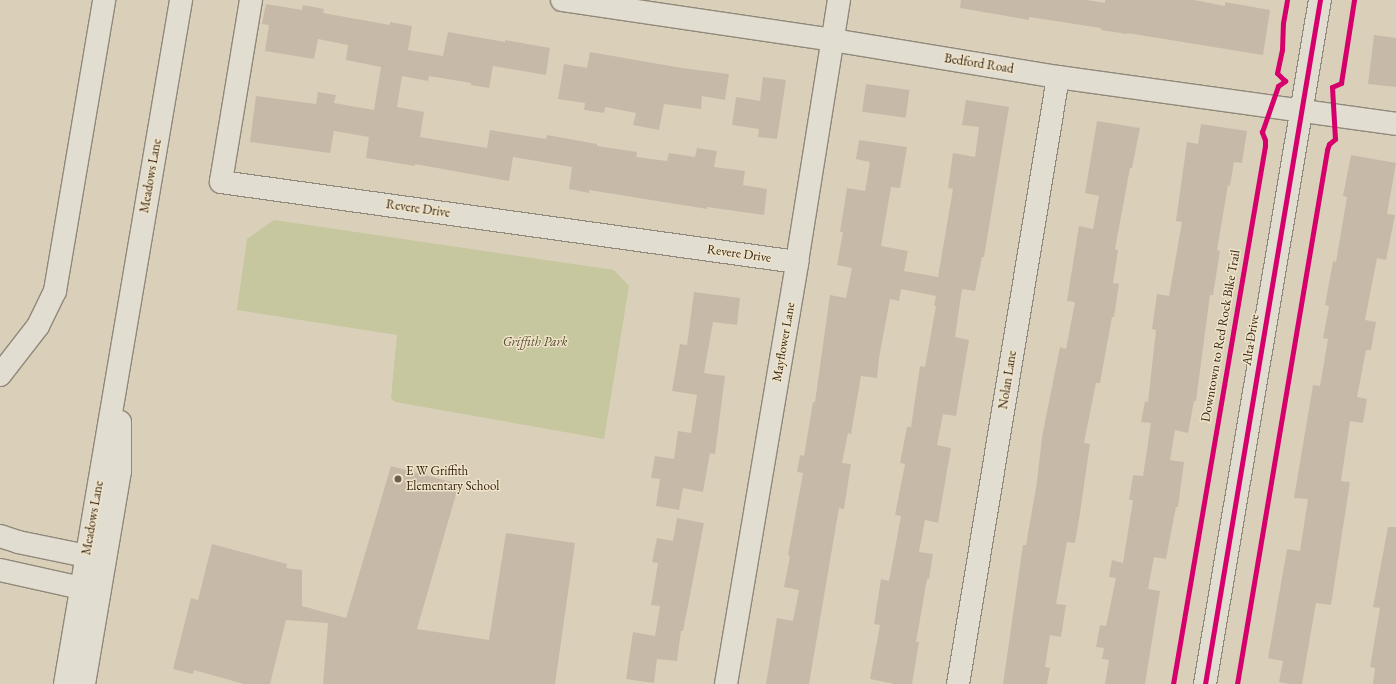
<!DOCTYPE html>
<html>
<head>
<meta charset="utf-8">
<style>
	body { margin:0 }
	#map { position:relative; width:1396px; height:684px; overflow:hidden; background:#dad0b9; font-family:"EB Garamond",serif }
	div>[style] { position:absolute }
	.green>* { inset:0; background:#c6c69f }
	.building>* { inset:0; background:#c7b9a7; transform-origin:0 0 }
	.roads { filter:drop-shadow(1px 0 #90887a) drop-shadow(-1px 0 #90887a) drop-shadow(0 1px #90887a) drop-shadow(0 -1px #90887a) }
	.minor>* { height:22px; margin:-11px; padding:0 11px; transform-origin:11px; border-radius:11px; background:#e2ddd1 }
	.tertiary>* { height:22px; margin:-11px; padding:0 11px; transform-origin:11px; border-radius:11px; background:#e2ddd1 }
	.secondary>* { height:22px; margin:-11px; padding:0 11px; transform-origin:11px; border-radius:11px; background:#e2ddd1 }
	.cycleway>* { height:5px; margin:-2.5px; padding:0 2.5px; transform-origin:2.5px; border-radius:2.5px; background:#d6006c }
	.dots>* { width:11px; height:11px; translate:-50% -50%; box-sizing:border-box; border:2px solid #f0e4c8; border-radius:50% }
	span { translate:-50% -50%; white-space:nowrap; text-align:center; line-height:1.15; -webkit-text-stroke:3px #f0e4c8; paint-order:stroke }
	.street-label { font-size:13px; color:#332215 }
	.park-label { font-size:13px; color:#544932; font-style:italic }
	.poi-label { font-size:13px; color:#332215 }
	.left { translate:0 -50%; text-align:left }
</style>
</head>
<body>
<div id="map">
	<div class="green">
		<div style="clip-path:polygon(274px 220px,614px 270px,629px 286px,604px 439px,395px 402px,391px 398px,397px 335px,237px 310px,247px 239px)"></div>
	</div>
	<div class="building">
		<div style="clip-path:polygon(961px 0,1087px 0,1105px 3px,1105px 0,1194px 0,1225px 6px,1225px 2px,1270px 10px,1263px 55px,1127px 33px,1127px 34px,1101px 30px,1101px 28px,1029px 17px,1029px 20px,960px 8px)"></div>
		<div style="clip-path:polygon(266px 4px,302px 10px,303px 5px,324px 9px,323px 13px,390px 25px,390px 22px,412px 26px,408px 50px,443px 56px,448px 32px,505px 42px,505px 40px,550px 48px,546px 75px,493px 66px,489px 88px,471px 85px,471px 83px,429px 76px,428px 81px,402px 76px,397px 107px,424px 112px,420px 137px,487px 148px,490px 130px,546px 139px,547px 135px,597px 144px,597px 146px,637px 152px,636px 157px,667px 161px,669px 153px,695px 157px,697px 148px,717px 151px,714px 167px,745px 171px,743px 185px,767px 189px,764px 215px,707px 207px,707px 209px,589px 190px,589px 193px,569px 189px,572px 167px,513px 157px,509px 181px,415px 164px,415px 166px,366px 158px,369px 137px,334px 131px,330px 153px,250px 142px,256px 96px,316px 104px,318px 92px,336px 95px,334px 103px,374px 110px,381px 67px,346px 60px,348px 45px,318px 39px,314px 59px,265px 51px,269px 25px,262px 24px)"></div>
		<div style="clip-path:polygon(1374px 35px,1396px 38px,1396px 87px,1368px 84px)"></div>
		<div style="clip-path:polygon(590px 52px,682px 68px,729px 74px,725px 100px,702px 96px,701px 109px,664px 104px,659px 130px,633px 125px,636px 113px,605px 107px,604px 113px,584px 110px,585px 103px,558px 99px,564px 64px,587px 68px)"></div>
		<div style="clip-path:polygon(763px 77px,786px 80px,777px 139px,758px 137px,759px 129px,732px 125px,736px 97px,760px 101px)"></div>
		<div style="left:866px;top:84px;width:44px;height:28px;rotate:8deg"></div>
		<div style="clip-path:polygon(966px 100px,1009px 107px,984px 257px,982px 257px,975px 291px,962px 289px,955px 337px,969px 340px,956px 416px,943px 414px,937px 445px,951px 448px,938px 523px,925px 520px,919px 552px,933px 554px,929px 579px,927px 579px,916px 642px,919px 642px,912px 684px,895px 684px,870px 679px,880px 625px,874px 624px,881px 579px,889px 581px,901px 516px,895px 515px,905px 464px,900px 463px,907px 427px,911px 427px,920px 366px,925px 367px,936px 306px,934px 306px,936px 296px,901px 289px,899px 301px,890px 299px,879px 358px,877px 378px,861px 376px,851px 434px,848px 433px,842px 463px,851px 464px,844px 509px,839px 508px,809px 684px,766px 684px,777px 618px,793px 621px,799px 590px,784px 587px,790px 556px,788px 555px,803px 473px,797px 472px,800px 455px,804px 456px,813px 402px,815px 402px,830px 295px,846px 298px,852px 268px,837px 265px,843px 232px,840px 232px,847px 188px,865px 191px,870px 162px,856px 159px,859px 140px,907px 147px,900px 188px,891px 187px,881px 246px,908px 251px,904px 271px,938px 277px,953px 189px,948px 188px,953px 153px,975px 157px,979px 127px,962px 125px)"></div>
		<div style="clip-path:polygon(1097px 121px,1140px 128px,1132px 168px,1130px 168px,1115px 249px,1118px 250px,1113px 283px,1119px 284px,1114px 317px,1112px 317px,1100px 383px,1096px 383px,1084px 443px,1090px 444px,1080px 513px,1075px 543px,1067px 542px,1056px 604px,1066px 605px,1061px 637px,1050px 635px,1045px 667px,1050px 668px,1047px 684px,1003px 684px,1023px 545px,1026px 545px,1037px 482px,1042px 437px,1060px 347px,1066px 349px,1075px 302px,1067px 301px,1079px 226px,1093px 229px,1099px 196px,1085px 193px)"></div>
		<div style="clip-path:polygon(1201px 124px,1247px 131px,1242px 163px,1234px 162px,1230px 186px,1228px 185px,1217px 250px,1220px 251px,1213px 295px,1210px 295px,1196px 401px,1194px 401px,1188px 433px,1175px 430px,1170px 460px,1184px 462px,1178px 507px,1176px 507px,1166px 559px,1154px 557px,1148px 589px,1160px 591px,1145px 684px,1105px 684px,1109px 660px,1102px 659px,1104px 648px,1096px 647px,1100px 625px,1106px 626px,1116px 578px,1109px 577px,1112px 560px,1123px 563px,1133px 500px,1129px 500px,1133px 475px,1143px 476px,1151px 423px,1141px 422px,1145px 401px,1148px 402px,1156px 330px,1152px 329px,1157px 294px,1169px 296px,1182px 222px,1176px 221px,1187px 142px,1198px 144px)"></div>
		<div style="clip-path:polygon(1351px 155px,1396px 163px,1387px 214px,1395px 215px,1386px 260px,1377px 258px,1365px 320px,1376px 322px,1371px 350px,1366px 350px,1357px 397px,1367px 399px,1363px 423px,1350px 421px,1341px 481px,1350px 482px,1331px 605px,1316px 603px,1302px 684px,1290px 684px,1279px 682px,1283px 661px,1268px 658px,1287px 549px,1300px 551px,1308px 499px,1294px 498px,1313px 385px,1320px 386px,1328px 339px,1323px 338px,1329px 306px,1325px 305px,1333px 261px,1336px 262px,1347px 197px,1343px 196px)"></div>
		<div style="clip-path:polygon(694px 292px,740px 298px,737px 325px,713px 322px,704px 373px,725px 376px,715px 454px,710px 453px,703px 492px,683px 488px,679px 510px,656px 506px,660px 479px,651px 478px,655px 456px,674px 459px,678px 431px,691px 433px,697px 395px,672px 391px,680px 344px,687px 345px)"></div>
		<div style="clip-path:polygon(391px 466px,459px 484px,417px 629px,489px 640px,506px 533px,575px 543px,555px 684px,323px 684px,328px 623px,286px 620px,270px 684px,244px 684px,194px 670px,193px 674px,173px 669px,191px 598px,198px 600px,212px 544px,287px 564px,286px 568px,302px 570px,302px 606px,346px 618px)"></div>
		<div style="clip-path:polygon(677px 518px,704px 523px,683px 631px,681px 631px,677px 661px,657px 659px,654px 683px,626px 679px,633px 632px,655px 636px,660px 606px,651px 605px,658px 563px,652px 562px,657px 538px,673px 541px)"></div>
		<div style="clip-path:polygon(1388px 527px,1396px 527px,1396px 684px,1373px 684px,1375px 668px,1370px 667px,1380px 608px,1373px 607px)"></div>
	</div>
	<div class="roads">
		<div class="minor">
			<div style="left:251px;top:0;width:184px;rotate:99.4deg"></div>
			<div style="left:221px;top:182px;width:582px;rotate:7.91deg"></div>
			<div style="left:562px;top:0;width:273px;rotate:8.4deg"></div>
			<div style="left:832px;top:40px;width:229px;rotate:9.3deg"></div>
			<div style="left:1058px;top:77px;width:341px;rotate:7.9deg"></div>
			<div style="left:0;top:375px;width:62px;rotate:-52.2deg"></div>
			<div style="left:38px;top:326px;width:39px;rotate:-64deg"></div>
			<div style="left:55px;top:291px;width:295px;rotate:-80.4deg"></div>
			<div style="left:0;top:536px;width:19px;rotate:18deg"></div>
			<div style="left:18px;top:542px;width:69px;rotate:11.6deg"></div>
			<div style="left:0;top:570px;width:83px;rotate:12.5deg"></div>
			<div style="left:726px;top:684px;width:428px;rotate:-80.4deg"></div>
			<div style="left:797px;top:262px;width:265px;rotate:-80.9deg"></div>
			<div style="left:958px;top:684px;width:615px;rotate:-80.64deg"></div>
		</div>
		<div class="tertiary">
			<div style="left:65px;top:684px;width:694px;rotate:-80.37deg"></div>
			<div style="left:84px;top:684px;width:216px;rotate:-80.4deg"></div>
			<div style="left:120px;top:471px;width:49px;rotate:-90deg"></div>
		</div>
		<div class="secondary">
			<div style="left:1205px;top:684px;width:694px;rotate:-80.46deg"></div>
		</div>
	</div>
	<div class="cycleway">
		<div style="left:1173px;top:684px;width:546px;rotate:-80.3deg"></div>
		<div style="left:1265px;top:146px;width:6px;rotate:-90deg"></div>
		<div style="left:1265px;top:140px;width:9px;rotate:-111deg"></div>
		<div style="left:1262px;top:132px;width:49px;rotate:-70.8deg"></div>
		<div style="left:1278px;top:86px;width:9px;rotate:-36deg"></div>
		<div style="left:1285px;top:81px;width:11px;rotate:-135deg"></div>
		<div style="left:1277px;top:73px;width:24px;rotate:-78deg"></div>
		<div style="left:1282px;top:50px;width:27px;rotate:-88deg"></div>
		<div style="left:1283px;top:23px;width:23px;rotate:-80deg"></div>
		<div style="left:1205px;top:684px;width:694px;rotate:-80.46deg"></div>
		<div style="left:1237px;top:684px;width:542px;rotate:-80.43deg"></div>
		<div style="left:1327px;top:150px;width:6px;rotate:-72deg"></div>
		<div style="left:1329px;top:144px;width:8px;rotate:-40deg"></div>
		<div style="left:1335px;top:139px;width:52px;rotate:-93.3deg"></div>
		<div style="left:1332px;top:87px;width:10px;rotate:-24deg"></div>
		<div style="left:1341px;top:83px;width:84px;rotate:-81.1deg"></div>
	</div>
	<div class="dots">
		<div style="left:398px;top:479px;background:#6d5f4e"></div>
	</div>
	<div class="street-label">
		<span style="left:979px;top:64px;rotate:9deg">Bedford Road</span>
		<span style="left:151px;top:176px;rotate:-80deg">Meadows Lane</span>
		<span style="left:418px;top:209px;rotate:8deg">Revere Drive</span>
		<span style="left:739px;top:254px;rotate:8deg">Revere Drive</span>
		<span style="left:1221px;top:336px;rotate:-80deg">Downtown to Red Rock Bike Trail</span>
		<span style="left:1251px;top:340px;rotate:-81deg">Alta Drive</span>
		<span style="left:784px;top:342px;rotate:-80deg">Mayflower Lane</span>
		<span style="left:1008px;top:380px;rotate:-81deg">Nolan Lane</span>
		<span style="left:93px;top:518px;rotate:-80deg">Meadows Lane</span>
	</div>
	<div class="park-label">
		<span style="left:535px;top:342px">Griffith Park</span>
	</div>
	<div class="poi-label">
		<span class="left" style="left:406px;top:479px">E W Griffith<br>Elementary School</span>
	</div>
</div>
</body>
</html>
